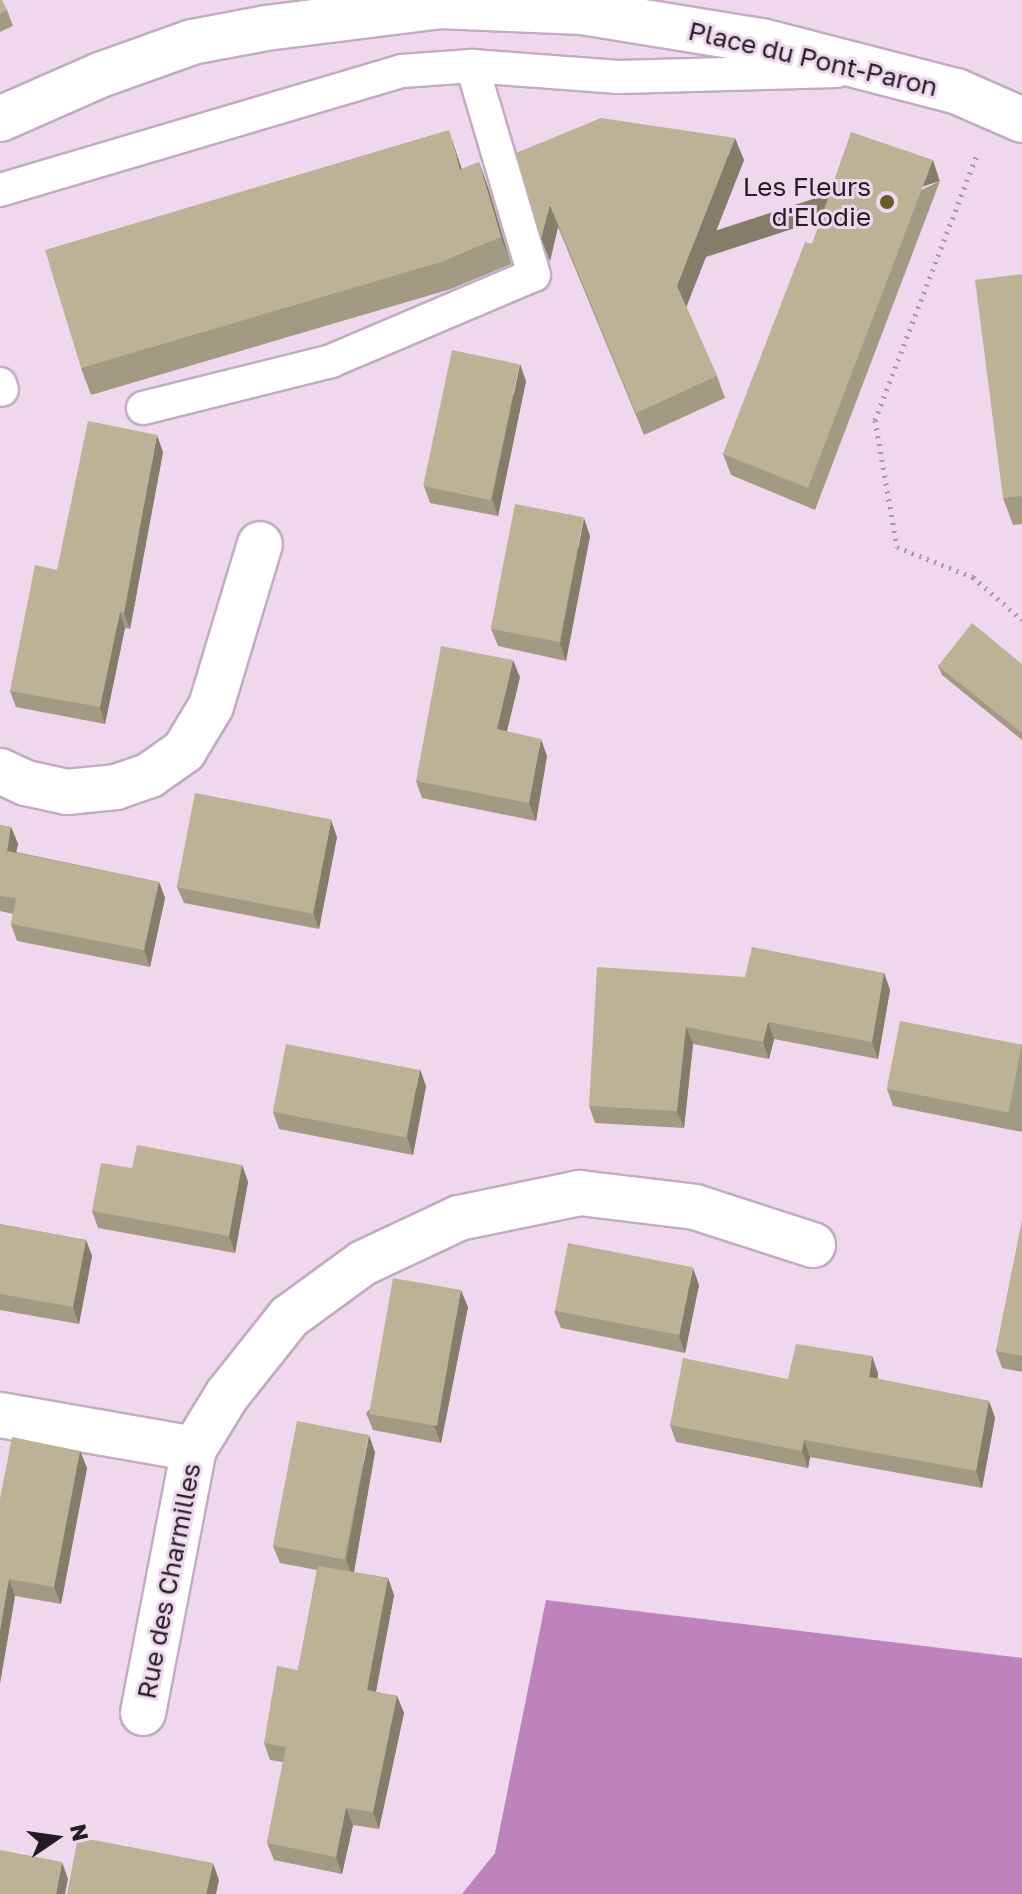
<!DOCTYPE html>
<html>
<head>
<meta charset="utf-8">
<style>
	body { margin:0 }
	#map { position:relative; width:1022px; height:1894px; overflow:hidden; background:#efd7ee; font-family:"Golos Text",sans-serif }
	div>[style] { position:absolute }
	.forest>* { inset:0; background:#be82bd }
	.path>* { height:5px; margin-top:-2.5px; transform-origin:0; background:repeating-linear-gradient(90deg,#aa97a9 0 2px,transparent 0 8px) }
	.roads { filter:drop-shadow(2px 0 #c2acc1) drop-shadow(-2px 0 #c2acc1) drop-shadow(0 2px #c2acc1) drop-shadow(0 -2px #c2acc1) }
	.service>* { height:32px; margin:-16px; padding:0 16px; transform-origin:16px; border-radius:16px; background:#fff }
	.minor>* { height:44px; margin:-22px; padding:0 22px; transform-origin:22px; border-radius:22px; background:#fff }
	.secondary>* { height:44px; margin:-22px; padding:0 22px; transform-origin:22px; border-radius:22px; background:#fff }
	.wall>* { inset:0; background:#a29a82 }
	.shaded-wall>* { inset:0; background:#847d6a; transform-origin:0 0 }
	.building>* { inset:0; background:#bcb397; transform-origin:0 0 }
	.dots>* { width:22px; height:22px; translate:-50% -50%; box-sizing:border-box; border:4px solid #efd7ee; border-radius:50% }
	span { translate:-50% -50%; white-space:nowrap; text-align:center; line-height:1.15; -webkit-text-stroke:6px #efd7ee; paint-order:stroke }
	.street-label { font-size:26px; color:#241c24 }
	.poi-label { font-size:26px; color:#241c24 }
	.right { translate:-100% -50%; text-align:right }
	.north { position:absolute; left:16px; top:1798px; width:80px; height:80px; -webkit-text-stroke:6px #efd7ee; paint-order:stroke; rotate:77deg; font-size:22px; font-weight:700; line-height:32px; text-align:center; color:#241c24 }
	.north::after { content:''; display:block; margin:auto; width:28px; height:36px; background:#241c24; clip-path:polygon(50% 0,100% 100%,50% 72%,0 100%) }
</style>
</head>
<body>
<div id="map">
	<div class="forest">
		<div style="clip-path:polygon(546px 1600px,1022px 1658px,1022px 1894px,462px 1894px,495px 1853px)"></div>
	</div>
	<div class="path">
		<div style="left:976px;top:157px;width:282px;rotate:111deg"></div>
		<div style="left:875px;top:420px;width:129px;rotate:80.2deg"></div>
		<div style="left:897px;top:547px;width:82px;rotate:21.5deg"></div>
		<div style="left:973px;top:577px;width:65px;rotate:41.3deg"></div>
	</div>
	<div class="roads">
		<div class="service">
			<div style="left:0;top:190px;width:419px;rotate:-16.5deg"></div>
			<div style="left:402px;top:71px;width:70px;rotate:-4.1deg"></div>
			<div style="left:472px;top:66px;width:147px;rotate:4.3deg"></div>
			<div style="left:619px;top:77px;width:218px;rotate:-1.6deg"></div>
			<div style="left:0;top:384px;width:6px;rotate:72deg"></div>
			<div style="left:143px;top:408px;width:194px;rotate:-14deg"></div>
			<div style="left:331px;top:361px;width:220px;rotate:-23deg"></div>
			<div style="left:534px;top:275px;width:218px;rotate:-106.5deg"></div>
		</div>
		<div class="minor">
			<div style="left:0;top:771px;width:29px;rotate:25deg"></div>
			<div style="left:26px;top:783px;width:42px;rotate:12.4deg"></div>
			<div style="left:67px;top:792px;width:49px;rotate:-5.8deg"></div>
			<div style="left:116px;top:787px;width:36px;rotate:-19deg"></div>
			<div style="left:150px;top:775px;width:42px;rotate:-35.2deg"></div>
			<div style="left:184px;top:751px;width:52px;rotate:-59deg"></div>
			<div style="left:211px;top:706px;width:169px;rotate:-73.2deg"></div>
			<div style="left:0;top:1415px;width:197px;rotate:9.9deg"></div>
			<div style="left:143px;top:1713px;width:269px;rotate:-79.1deg"></div>
			<div style="left:194px;top:1449px;width:63px;rotate:-58.6deg"></div>
			<div style="left:227px;top:1395px;width:100px;rotate:-51.5deg"></div>
			<div style="left:289px;top:1317px;width:92px;rotate:-36.1deg"></div>
			<div style="left:363px;top:1263px;width:106px;rotate:-25.1deg"></div>
			<div style="left:459px;top:1218px;width:124px;rotate:-11.7deg"></div>
			<div style="left:580px;top:1193px;width:116px;rotate:6.9deg"></div>
			<div style="left:695px;top:1207px;width:124px;rotate:17.9deg"></div>
		</div>
		<div class="secondary">
			<div style="left:0;top:119px;width:109px;rotate:-23.7deg"></div>
			<div style="left:100px;top:75px;width:98px;rotate:-19.7deg"></div>
			<div style="left:192px;top:42px;width:75px;rotate:-10.7deg"></div>
			<div style="left:266px;top:28px;width:175px;rotate:-7.2deg"></div>
			<div style="left:440px;top:6px;width:142px;rotate:2.4deg"></div>
			<div style="left:582px;top:12px;width:182px;rotate:9.2deg"></div>
			<div style="left:762px;top:41px;width:200px;rotate:14.5deg"></div>
			<div style="left:956px;top:91px;width:72px;rotate:23.7deg"></div>
		</div>
	</div>
	<div class="wall">
		<div style="clip-path:polygon(0 0,7px 10px,13px 26px,0 32px)"></div>
		<div style="clip-path:polygon(601px 118px,744px 160px,686px 306px,717px 376px,725px 398px,644px 435px,558px 227px,550px 261px,541px 238px)"></div>
		<div style="clip-path:polygon(458px 158px,462px 169px,479px 162px,489px 190px,511px 264px,451px 289px,91px 395px,81px 368px)"></div>
		<div style="clip-path:polygon(940px 181px,815px 510px,731px 475px,723px 454px,812px 244px)"></div>
		<div style="clip-path:polygon(1022px 274px,1022px 524px,1013px 525px,1003px 498px)"></div>
		<div style="clip-path:polygon(526px 381px,498px 516px,430px 503px,424px 486px)"></div>
		<div style="clip-path:polygon(163px 452px,130px 629px,125px 628px,105px 724px,16px 707px,10px 691px,57px 570px)"></div>
		<div style="clip-path:polygon(590px 536px,566px 661px,498px 646px,491px 629px)"></div>
		<div style="clip-path:polygon(1022px 664px,1022px 740px,942px 675px,938px 666px)"></div>
		<div style="clip-path:polygon(520px 677px,507px 731px,547px 756px,536px 821px,422px 798px,416px 781px)"></div>
		<div style="clip-path:polygon(0 825px,11px 827px,18px 844px,16px 852px,159px 882px,165px 898px,150px 967px,17px 941px,11px 924px,13px 914px,0 911px)"></div>
		<div style="clip-path:polygon(337px 837px,319px 929px,184px 903px,177px 887px)"></div>
		<div style="clip-path:polygon(884px 973px,890px 990px,878px 1059px,774px 1039px,769px 1059px,693px 1044px,684px 1128px,595px 1123px,589px 1106px,745px 977px)"></div>
		<div style="clip-path:polygon(1022px 1044px,1022px 1132px,893px 1106px,887px 1089px)"></div>
		<div style="clip-path:polygon(426px 1086px,413px 1155px,279px 1129px,273px 1112px)"></div>
		<div style="clip-path:polygon(242px 1165px,248px 1182px,235px 1253px,98px 1228px,92px 1211px,132px 1168px)"></div>
		<div style="clip-path:polygon(1022px 1221px,1022px 1372px,1002px 1368px,996px 1351px)"></div>
		<div style="clip-path:polygon(0 1224px,86px 1240px,92px 1256px,79px 1324px,0 1310px)"></div>
		<div style="clip-path:polygon(699px 1285px,685px 1353px,561px 1328px,554px 1311px)"></div>
		<div style="clip-path:polygon(468px 1307px,441px 1443px,373px 1430px,366px 1413px)"></div>
		<div style="clip-path:polygon(878px 1373px,878px 1379px,989px 1401px,995px 1418px,982px 1488px,810px 1457px,808px 1468px,676px 1442px,670px 1425px,788px 1379px)"></div>
		<div style="clip-path:polygon(80px 1451px,87px 1468px,61px 1604px,15px 1596px,0 1683px,0 1499px)"></div>
		<div style="clip-path:polygon(375px 1452px,354px 1572px,388px 1578px,394px 1595px,376px 1692px,397px 1696px,404px 1713px,379px 1829px,353px 1825px,342px 1874px,274px 1860px,267px 1843px,283px 1762px,270px 1760px,264px 1743px,298px 1670px,317px 1570px,280px 1563px,273px 1546px)"></div>
	</div>
	<div class="shaded-wall">
		<div style="clip-path:polygon(449px 130px,458px 158px,470px 197px,460px 170px)"></div>
		<div style="clip-path:polygon(735px 138px,744px 160px,686px 308px,677px 286px)"></div>
		<div style="left:933px;top:160px;width:22px;height:351px;rotate:72deg"></div>
		<div style="clip-path:polygon(479px 162px,489px 190px,511px 264px,501px 237px)"></div>
		<div style="clip-path:polygon(550px 204px,558px 227px,550px 261px,541px 238px)"></div>
		<div style="clip-path:polygon(520px 364px,526px 381px,498px 516px,492px 499px)"></div>
		<div style="clip-path:polygon(157px 435px,163px 452px,130px 629px,124px 613px)"></div>
		<div style="clip-path:polygon(584px 518px,590px 536px,566px 661px,560px 644px)"></div>
		<div style="clip-path:polygon(120px 612px,125px 628px,105px 724px,100px 707px)"></div>
		<div style="clip-path:polygon(513px 660px,520px 677px,503px 747px,497px 729px)"></div>
		<div style="clip-path:polygon(541px 739px,547px 756px,536px 821px,529px 803px)"></div>
		<div style="clip-path:polygon(331px 820px,337px 837px,319px 929px,313px 912px)"></div>
		<div style="clip-path:polygon(11px 827px,18px 844px,13px 868px,7px 851px)"></div>
		<div style="clip-path:polygon(159px 882px,165px 898px,150px 967px,144px 950px)"></div>
		<div style="clip-path:polygon(884px 973px,890px 990px,878px 1059px,872px 1042px)"></div>
		<div style="clip-path:polygon(768px 1022px,774px 1039px,769px 1059px,763px 1042px)"></div>
		<div style="clip-path:polygon(686px 1027px,693px 1044px,684px 1128px,677px 1111px)"></div>
		<div style="clip-path:polygon(420px 1069px,426px 1086px,413px 1155px,407px 1137px)"></div>
		<div style="clip-path:polygon(242px 1165px,248px 1182px,235px 1253px,229px 1236px)"></div>
		<div style="clip-path:polygon(86px 1240px,92px 1256px,79px 1324px,73px 1307px)"></div>
		<div style="clip-path:polygon(693px 1268px,699px 1285px,685px 1353px,679px 1336px)"></div>
		<div style="clip-path:polygon(461px 1290px,468px 1307px,441px 1443px,434px 1426px)"></div>
		<div style="clip-path:polygon(872px 1356px,878px 1373px,875px 1394px,869px 1377px)"></div>
		<div style="clip-path:polygon(989px 1401px,995px 1418px,982px 1488px,976px 1471px)"></div>
		<div style="clip-path:polygon(369px 1435px,375px 1452px,353px 1577px,346px 1560px)"></div>
		<div style="clip-path:polygon(804px 1440px,810px 1457px,808px 1468px,802px 1451px)"></div>
		<div style="clip-path:polygon(80px 1451px,87px 1468px,61px 1604px,54px 1587px)"></div>
		<div style="clip-path:polygon(388px 1578px,394px 1595px,373px 1707px,367px 1690px)"></div>
		<div style="clip-path:polygon(9px 1579px,15px 1596px,0 1683px,0 1630px)"></div>
		<div style="clip-path:polygon(397px 1696px,404px 1713px,379px 1829px,373px 1812px)"></div>
		<div style="clip-path:polygon(346px 1808px,353px 1825px,342px 1874px,336px 1857px)"></div>
		<div style="clip-path:polygon(62px 1862px,68px 1879px,65px 1894px,56px 1894px)"></div>
		<div style="clip-path:polygon(213px 1863px,219px 1880px,216px 1894px,206px 1894px)"></div>
	</div>
	<div class="building">
		<div style="clip-path:polygon(0 0,2px 0,7px 10px,0 14px)"></div>
		<div style="clip-path:polygon(601px 118px,735px 138px,677px 286px,717px 376px,636px 413px,550px 204px,541px 238px,516px 153px)"></div>
		<div style="clip-path:polygon(449px 130px,460px 170px,479px 162px,501px 237px,441px 262px,81px 368px,45px 250px)"></div>
		<div style="clip-path:polygon(851px 132px,933px 160px,808px 488px,723px 454px,805px 242px,812px 244px)"></div>
		<div style="clip-path:polygon(1022px 274px,1022px 496px,1003px 498px,975px 280px)"></div>
		<div style="left:452px;top:350px;width:69px;height:139px;rotate:12deg"></div>
		<div style="clip-path:polygon(88px 421px,157px 435px,124px 613px,120px 612px,100px 707px,10px 691px,35px 565px,57px 570px)"></div>
		<div style="left:515px;top:504px;width:70px;height:127px;rotate:11deg"></div>
		<div style="clip-path:polygon(972px 623px,1022px 664px,1022px 733px,938px 666px)"></div>
		<div style="clip-path:polygon(441px 646px,513px 660px,497px 729px,541px 739px,529px 803px,416px 781px)"></div>
		<div style="left:195px;top:793px;width:139px;height:96px;rotate:11deg"></div>
		<div style="clip-path:polygon(0 825px,11px 827px,7px 851px,159px 882px,144px 950px,11px 924px,16px 898px,0 896px)"></div>
		<div style="clip-path:polygon(752px 947px,884px 973px,872px 1042px,768px 1022px,763px 1042px,686px 1027px,677px 1111px,589px 1106px,597px 967px,745px 977px)"></div>
		<div style="left:900px;top:1021px;width:124px;height:69px;rotate:11deg"></div>
		<div style="left:286px;top:1044px;width:136px;height:69px;rotate:11deg"></div>
		<div style="clip-path:polygon(137px 1145px,242px 1165px,229px 1236px,92px 1211px,101px 1163px,132px 1168px)"></div>
		<div style="clip-path:polygon(1022px 1221px,1022px 1356px,996px 1351px)"></div>
		<div style="clip-path:polygon(0 1224px,86px 1240px,73px 1307px,0 1294px)"></div>
		<div style="left:568px;top:1243px;width:127px;height:69px;rotate:11deg"></div>
		<div style="left:393px;top:1278px;width:69px;height:138px;rotate:10deg"></div>
		<div style="clip-path:polygon(796px 1344px,872px 1356px,869px 1377px,989px 1401px,976px 1471px,804px 1440px,802px 1451px,670px 1425px,683px 1358px,788px 1379px)"></div>
		<div style="left:297px;top:1421px;width:73px;height:127px;rotate:11deg"></div>
		<div style="clip-path:polygon(12px 1437px,80px 1451px,54px 1587px,9px 1579px,0 1630px,0 1499px)"></div>
		<div style="clip-path:polygon(318px 1566px,388px 1578px,367px 1690px,397px 1696px,373px 1812px,346px 1808px,336px 1857px,267px 1843px,286px 1747px,264px 1743px,277px 1666px,298px 1670px)"></div>
		<div style="clip-path:polygon(78px 1837px,213px 1863px,206px 1894px,67px 1894px)"></div>
		<div style="clip-path:polygon(0 1850px,62px 1862px,56px 1894px,0 1894px)"></div>
	</div>
	<div class="dots">
		<div style="left:887px;top:202px;background:#6b5a28"></div>
	</div>
	<div class="street-label">
		<span style="left:813px;top:59px;rotate:13deg">Place du Pont-Paron</span>
		<span style="left:169px;top:1581px;rotate:-79deg">Rue des Charmilles</span>
	</div>
	<div class="poi-label">
		<span class="right" style="left:871px;top:202px">Les Fleurs<br>d'Elodie</span>
	</div>
	<div class="north">N</div>
</div>
</body>
</html>
